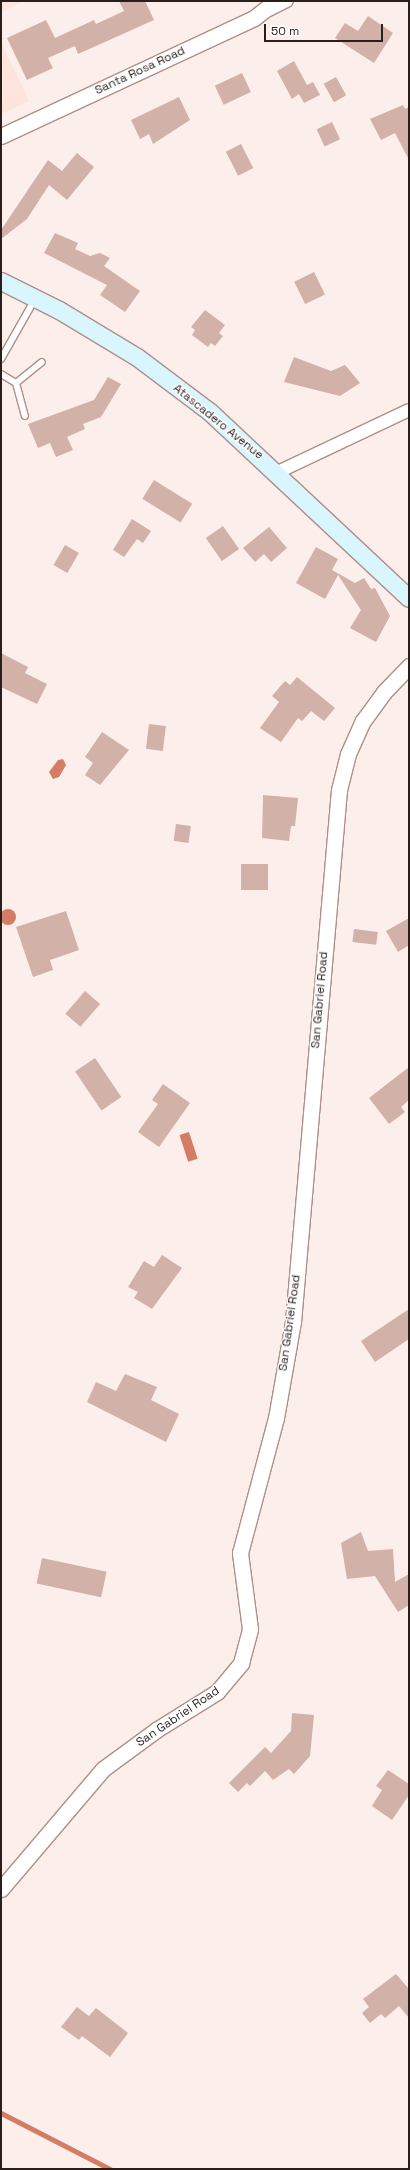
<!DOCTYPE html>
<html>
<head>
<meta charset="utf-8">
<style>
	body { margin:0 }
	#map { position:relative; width:410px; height:2170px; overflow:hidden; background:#fceeeb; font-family:"Space Grotesk",sans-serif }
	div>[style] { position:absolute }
	.built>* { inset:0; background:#fde4dd }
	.water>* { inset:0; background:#d57c65; transform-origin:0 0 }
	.round { border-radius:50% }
	.stream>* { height:5px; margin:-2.5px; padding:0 2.5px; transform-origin:2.5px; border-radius:2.5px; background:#d57c65 }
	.building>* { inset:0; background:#d1b1a8; transform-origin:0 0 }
	.roads { filter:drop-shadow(1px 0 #ae8f87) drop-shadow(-1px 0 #ae8f87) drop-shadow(0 1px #ae8f87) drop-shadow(0 -1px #ae8f87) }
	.service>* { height:6px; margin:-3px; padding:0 3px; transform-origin:3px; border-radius:3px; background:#fff }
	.minor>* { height:12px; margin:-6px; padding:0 6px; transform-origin:6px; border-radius:6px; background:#fff }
	.tertiary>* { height:15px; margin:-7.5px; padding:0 7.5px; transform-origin:7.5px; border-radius:7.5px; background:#fff }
	.secondary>* { height:17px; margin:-8.5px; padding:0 8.5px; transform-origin:8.5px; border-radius:8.5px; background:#d9f5fe }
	span { translate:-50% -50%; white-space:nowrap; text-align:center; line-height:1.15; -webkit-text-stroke:3px #fff; paint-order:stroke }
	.street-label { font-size:12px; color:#2a1e1b }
	.frame { position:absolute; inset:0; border:2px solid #2a1e1b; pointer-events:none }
	.scale { position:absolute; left:264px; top:24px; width:119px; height:18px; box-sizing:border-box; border:2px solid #2a1e1b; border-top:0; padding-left:5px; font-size:12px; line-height:14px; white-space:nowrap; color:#2a1e1b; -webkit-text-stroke:3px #fff; paint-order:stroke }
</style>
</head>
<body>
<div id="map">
	<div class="built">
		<div style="clip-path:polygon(1px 1px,23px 1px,1px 12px)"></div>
		<div style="clip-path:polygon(1px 42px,29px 101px,1px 114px)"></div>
	</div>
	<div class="water">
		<div style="clip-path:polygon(63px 759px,66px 765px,59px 777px,53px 779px,49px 772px,58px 760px)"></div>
		<div class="round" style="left:0;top:909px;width:16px;height:16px"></div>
		<div style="left:189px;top:1132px;width:28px;height:10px;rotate:72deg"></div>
	</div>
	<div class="stream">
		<div style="left:1px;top:2113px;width:123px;rotate:27.2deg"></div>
	</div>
	<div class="building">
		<div style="clip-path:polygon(119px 1px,145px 1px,154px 20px,78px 54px,75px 46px,48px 58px,53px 68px,27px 80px,7px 38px,46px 20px,55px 38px,94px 20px,96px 24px,124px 11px)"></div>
		<div style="clip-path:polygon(368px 16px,393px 33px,374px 63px,335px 38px,345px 23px,358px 31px)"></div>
		<div style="clip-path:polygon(294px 61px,307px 85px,313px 82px,320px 95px,304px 103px,299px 94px,292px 99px,277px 71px)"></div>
		<div style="left:242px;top:73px;width:21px;height:30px;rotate:65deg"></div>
		<div style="left:336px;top:77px;width:21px;height:14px;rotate:61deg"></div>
		<div style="clip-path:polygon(179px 97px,190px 120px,153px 144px,149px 134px,140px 139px,131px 120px)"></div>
		<div style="clip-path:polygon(403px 105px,405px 109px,409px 107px,409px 160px,395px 133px,381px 140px,370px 119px)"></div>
		<div style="left:332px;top:122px;width:19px;height:17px;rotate:65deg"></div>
		<div style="left:241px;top:144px;width:27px;height:17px;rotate:63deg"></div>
		<div style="clip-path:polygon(77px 153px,94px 167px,67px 200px,49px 185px,27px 219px,1px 239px,1px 230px,48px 160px,62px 171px)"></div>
		<div style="clip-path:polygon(55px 233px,78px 243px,75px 249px,90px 256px,100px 253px,110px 258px,104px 266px,140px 291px,125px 312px,100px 295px,107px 285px,44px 253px)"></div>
		<div style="left:314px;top:272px;width:25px;height:22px;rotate:64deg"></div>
		<div style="clip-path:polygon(205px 310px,225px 325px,219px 333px,223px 336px,215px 346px,211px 343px,208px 347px,192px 335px,195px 330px,191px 327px)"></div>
		<div style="clip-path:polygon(294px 357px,331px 371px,345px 365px,360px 383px,340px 396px,284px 382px)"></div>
		<div style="clip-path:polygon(108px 377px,121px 384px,101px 417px,83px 424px,85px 429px,67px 437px,73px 450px,56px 457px,50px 443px,38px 448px,28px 424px,94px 400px)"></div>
		<div style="left:154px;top:480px;width:45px;height:22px;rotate:32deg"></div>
		<div style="clip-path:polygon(132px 519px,151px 531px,143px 543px,137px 539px,124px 557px,113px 550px)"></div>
		<div style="left:223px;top:526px;width:28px;height:21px;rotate:55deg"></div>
		<div style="clip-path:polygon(269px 527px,287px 548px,271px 562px,264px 554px,255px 562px,243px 548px)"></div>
		<div style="left:65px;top:545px;width:16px;height:23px;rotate:30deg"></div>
		<div style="clip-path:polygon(316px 547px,338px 559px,332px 570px,355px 583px,364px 578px,371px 589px,375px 588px,390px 616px,376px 642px,350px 628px,361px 610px,338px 575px,325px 599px,296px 583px)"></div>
		<div style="clip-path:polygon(1px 653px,28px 667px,25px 673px,47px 684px,37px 704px,1px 687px)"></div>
		<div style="clip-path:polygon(297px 677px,335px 708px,324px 721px,311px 711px,302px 721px,298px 718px,281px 742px,260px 728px,279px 702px,272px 696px,285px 681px,290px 685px)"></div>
		<div style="left:149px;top:724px;width:17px;height:25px;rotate:7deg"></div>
		<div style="clip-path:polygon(102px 732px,129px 750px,100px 785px,85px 775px,93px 763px,85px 757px)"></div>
		<div style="clip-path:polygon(263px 795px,298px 798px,295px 826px,291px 826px,289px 841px,262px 838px)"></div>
		<div style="left:176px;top:824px;width:15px;height:17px;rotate:8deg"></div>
		<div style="left:241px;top:864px;width:27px;height:26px"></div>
		<div style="clip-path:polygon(66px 911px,79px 950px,50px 960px,53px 970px,33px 977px,16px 927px)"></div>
		<div style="clip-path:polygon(409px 918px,409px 945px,398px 952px,386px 931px)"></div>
		<div style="left:354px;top:929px;width:24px;height:13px;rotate:7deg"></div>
		<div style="left:85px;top:991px;width:20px;height:30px;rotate:41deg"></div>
		<div style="left:95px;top:1058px;width:47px;height:24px;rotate:56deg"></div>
		<div style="clip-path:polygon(409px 1067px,409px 1100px,401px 1107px,405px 1112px,389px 1124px,369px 1098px)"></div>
		<div style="clip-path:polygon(163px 1084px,190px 1103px,159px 1147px,138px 1132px,158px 1104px,152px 1100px)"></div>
		<div style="clip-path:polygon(162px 1255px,182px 1268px,152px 1309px,134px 1298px,138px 1292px,128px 1287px,144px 1261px,154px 1267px)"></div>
		<div style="clip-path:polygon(409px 1309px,409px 1339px,375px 1362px,361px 1341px)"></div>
		<div style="clip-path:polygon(125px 1374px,157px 1387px,151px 1400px,179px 1414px,166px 1442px,87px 1402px,96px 1382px,116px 1391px)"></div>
		<div style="clip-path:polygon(361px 1532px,368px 1551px,393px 1549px,395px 1582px,409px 1574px,409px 1605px,398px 1612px,375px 1576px,347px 1579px,341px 1543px)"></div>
		<div style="left:42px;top:1558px;width:66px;height:26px;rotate:12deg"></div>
		<div style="clip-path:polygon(292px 1713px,314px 1715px,310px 1756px,294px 1774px,289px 1769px,273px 1780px,265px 1771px,250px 1786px,247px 1783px,238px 1792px,229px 1783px,265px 1747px,271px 1753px,291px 1731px)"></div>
		<div style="clip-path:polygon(388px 1770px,409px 1784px,409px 1795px,392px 1820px,372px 1806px,382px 1790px,376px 1786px)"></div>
		<div style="clip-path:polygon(396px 1974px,409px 1989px,409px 2018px,399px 2006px,385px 2018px,381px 2014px,370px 2023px,362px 2013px,369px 2007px,363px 1999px)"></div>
		<div style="clip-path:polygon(77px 2007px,89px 2016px,96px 2008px,128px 2033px,110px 2057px,82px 2036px,79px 2040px,61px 2027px)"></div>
	</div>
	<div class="roads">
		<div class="service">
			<div style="left:1px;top:359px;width:69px;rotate:-60.5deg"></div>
			<div style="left:1px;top:374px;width:17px;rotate:31deg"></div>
			<div style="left:16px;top:383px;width:34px;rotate:75deg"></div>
			<div style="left:16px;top:383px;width:33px;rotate:-39deg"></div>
		</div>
		<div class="minor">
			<div style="left:269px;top:10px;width:20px;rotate:-27deg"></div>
			<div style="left:278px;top:472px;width:145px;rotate:-25.3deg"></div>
		</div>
		<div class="tertiary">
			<div style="left:1px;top:136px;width:279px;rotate:-25deg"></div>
			<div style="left:254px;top:18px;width:28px;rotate:-38deg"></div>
			<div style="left:1px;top:1889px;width:157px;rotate:-49.6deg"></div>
			<div style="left:103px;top:1769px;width:66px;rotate:-36.3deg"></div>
			<div style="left:156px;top:1730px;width:72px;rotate:-31.9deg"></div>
			<div style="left:217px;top:1692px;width:38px;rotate:-50deg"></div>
			<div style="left:241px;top:1663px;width:35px;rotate:-75deg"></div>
			<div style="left:250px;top:1629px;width:77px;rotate:-97.5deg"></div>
			<div style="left:240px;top:1553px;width:140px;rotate:-75.1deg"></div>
			<div style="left:276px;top:1418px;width:97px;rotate:-80deg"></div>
			<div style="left:293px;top:1322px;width:534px;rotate:-85.06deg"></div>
			<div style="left:339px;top:790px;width:37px;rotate:-76deg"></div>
			<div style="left:348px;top:754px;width:36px;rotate:-66deg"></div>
			<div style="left:363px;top:721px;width:36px;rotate:-54deg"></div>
			<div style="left:384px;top:692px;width:36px;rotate:-46deg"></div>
		</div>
		<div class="secondary">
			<div style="left:1px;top:281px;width:65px;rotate:26.6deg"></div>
			<div style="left:59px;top:310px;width:91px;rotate:31.1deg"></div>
			<div style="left:137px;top:357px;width:91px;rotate:37deg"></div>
			<div style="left:210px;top:412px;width:272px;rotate:43.1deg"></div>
		</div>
	</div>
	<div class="street-label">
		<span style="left:140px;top:71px;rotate:-25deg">Santa Rosa Road</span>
		<span style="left:218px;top:422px;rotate:39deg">Atascadero Avenue</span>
		<span style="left:320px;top:1000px;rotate:-85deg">San Gabriel Road</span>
		<span style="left:290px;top:1323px;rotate:-82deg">San Gabriel Road</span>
		<span style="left:178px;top:1717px;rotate:-34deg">San Gabriel Road</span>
	</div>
	<div class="frame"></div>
	<div class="scale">50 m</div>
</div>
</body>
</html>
